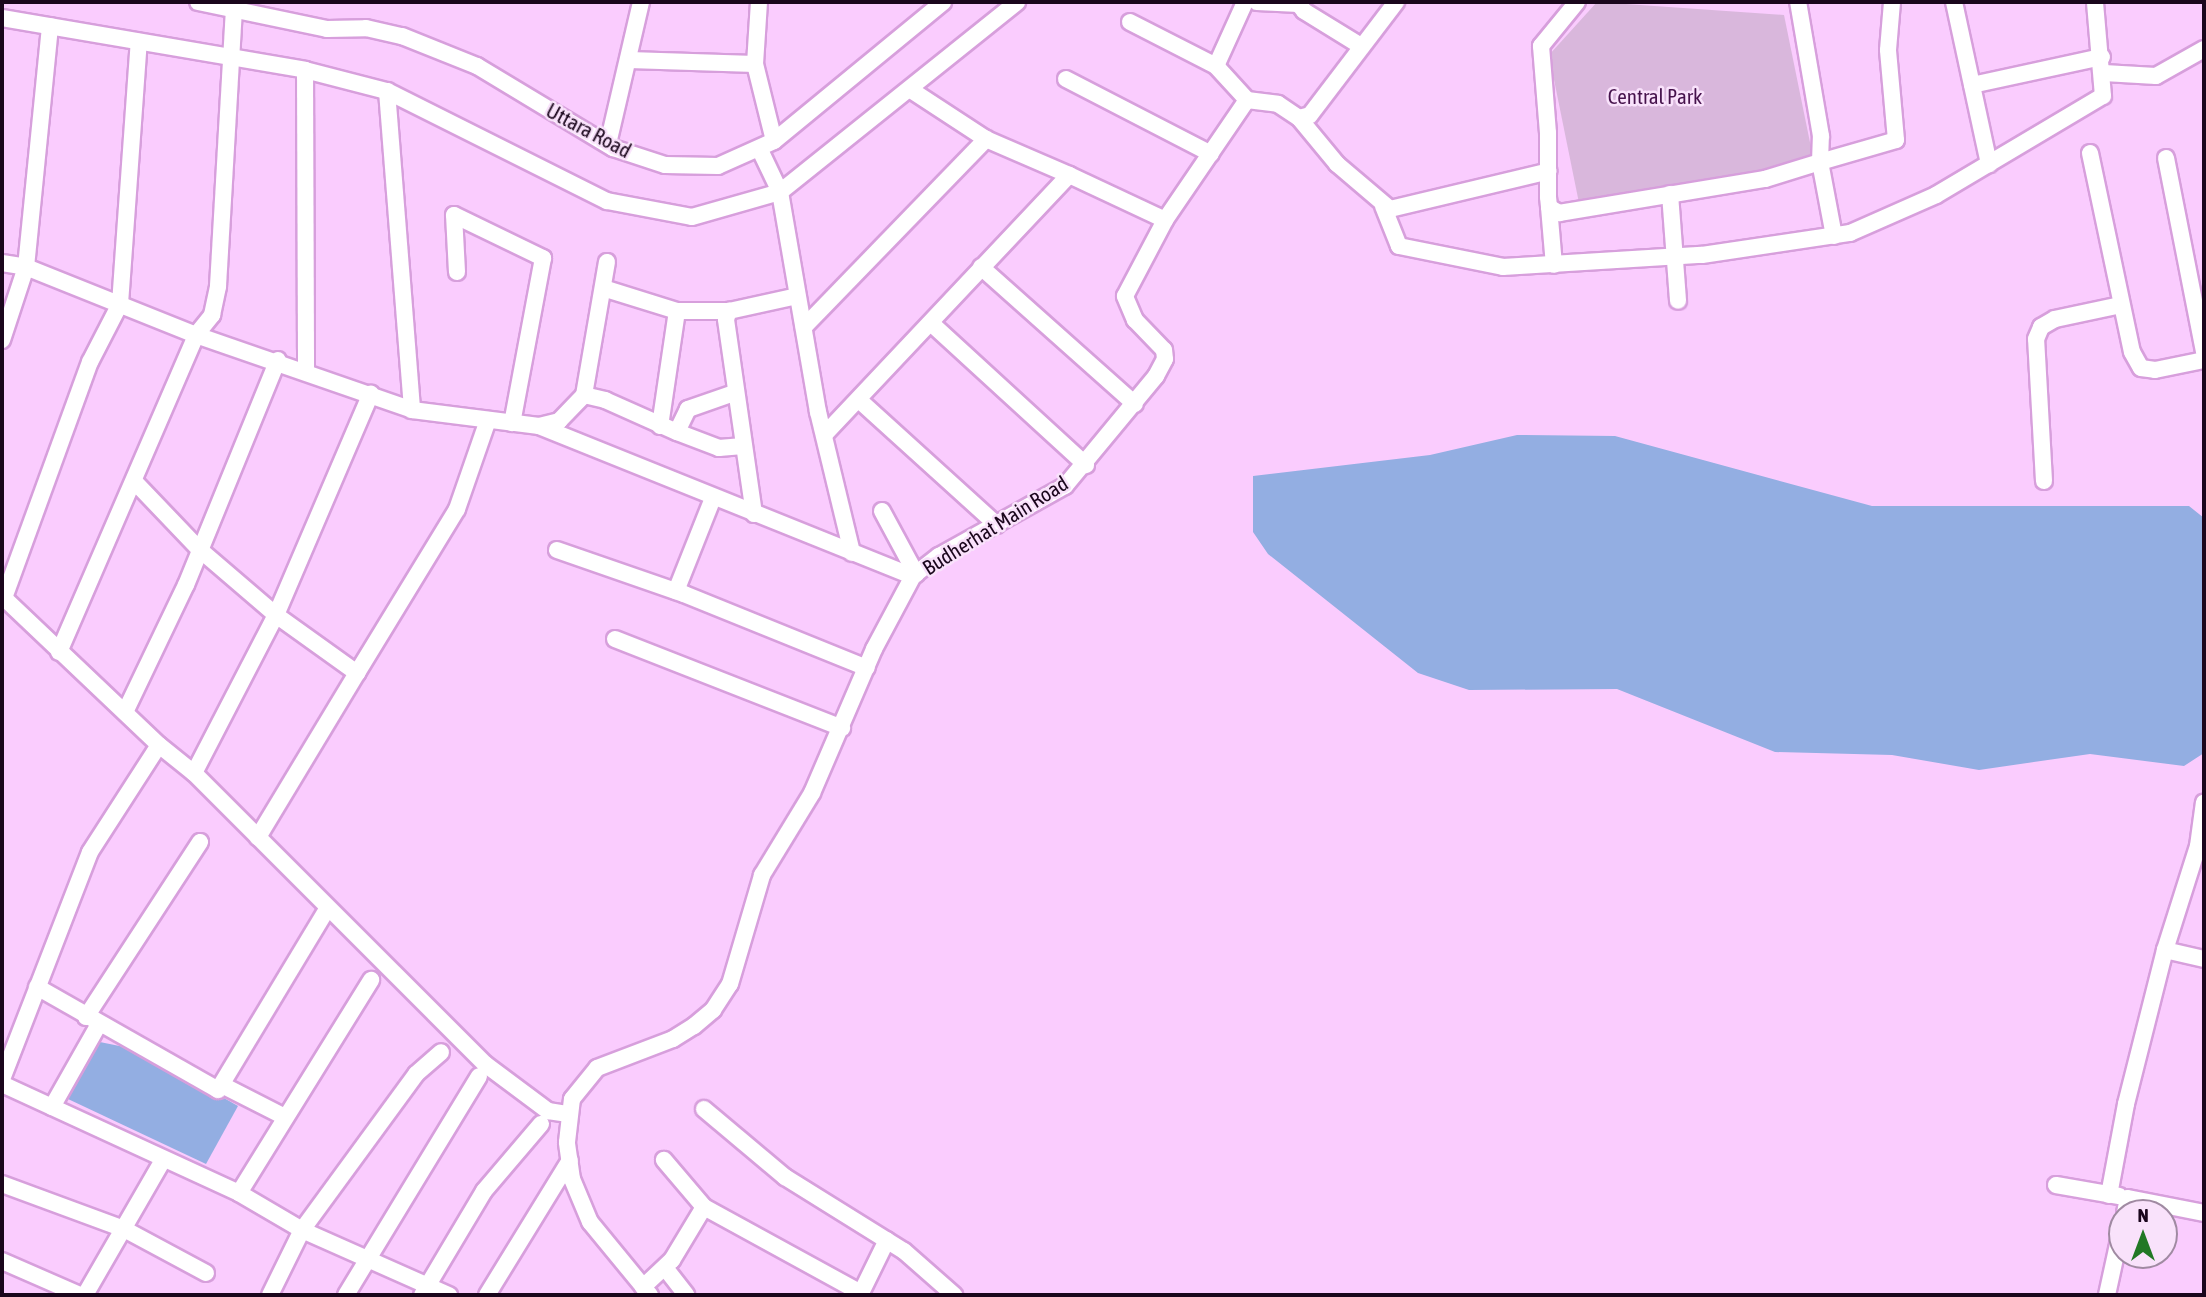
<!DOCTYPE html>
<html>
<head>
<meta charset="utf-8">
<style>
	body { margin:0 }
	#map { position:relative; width:2206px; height:1297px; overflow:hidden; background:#faccfe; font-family:"Asap Condensed",sans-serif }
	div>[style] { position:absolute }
	.green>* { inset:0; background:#d9b7dc }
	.water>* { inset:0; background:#93aee2 }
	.roads { filter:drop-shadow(2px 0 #d79fdc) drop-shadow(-2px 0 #d79fdc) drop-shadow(0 2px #d79fdc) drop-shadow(0 -2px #d79fdc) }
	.minor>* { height:16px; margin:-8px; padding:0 8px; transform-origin:8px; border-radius:8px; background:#fff }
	span { translate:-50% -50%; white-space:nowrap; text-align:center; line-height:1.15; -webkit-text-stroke:5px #f9e2fb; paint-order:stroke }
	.park-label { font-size:21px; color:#46124c }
	.street-label { font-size:21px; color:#1a061c }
	.frame { position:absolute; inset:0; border:4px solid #1a061c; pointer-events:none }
	.north { position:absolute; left:2108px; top:1199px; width:70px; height:70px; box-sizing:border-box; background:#f9e2fb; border:2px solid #a08aa2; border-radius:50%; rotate:0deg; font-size:19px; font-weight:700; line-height:28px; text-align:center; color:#1a061c }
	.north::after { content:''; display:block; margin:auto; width:24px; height:32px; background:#227825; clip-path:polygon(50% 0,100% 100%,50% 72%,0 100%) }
</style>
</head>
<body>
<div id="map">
	<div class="green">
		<div style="clip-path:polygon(1597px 2px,1784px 15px,1814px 162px,1579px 203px,1549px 55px)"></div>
	</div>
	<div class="water">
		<div style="clip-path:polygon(1517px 435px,1615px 436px,1872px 506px,2189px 506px,2204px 518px,2204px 753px,2184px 766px,2090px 754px,1979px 770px,1892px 755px,1775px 752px,1617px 689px,1469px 690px,1418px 673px,1268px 554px,1253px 532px,1253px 476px,1430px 455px)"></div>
		<div style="clip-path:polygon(95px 1041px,139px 1050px,238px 1106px,206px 1164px,68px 1099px)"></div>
	</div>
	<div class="roads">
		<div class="minor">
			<div style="left:198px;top:2px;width:132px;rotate:11.8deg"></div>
			<div style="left:327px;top:29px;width:39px;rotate:-1deg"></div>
			<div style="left:366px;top:28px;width:37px;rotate:13deg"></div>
			<div style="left:402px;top:36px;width:81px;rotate:21.8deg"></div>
			<div style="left:477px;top:66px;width:159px;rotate:31.1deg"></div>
			<div style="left:613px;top:148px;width:55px;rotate:18.1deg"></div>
			<div style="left:665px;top:165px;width:53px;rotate:1.1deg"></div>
			<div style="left:718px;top:166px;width:61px;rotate:-24.1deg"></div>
			<div style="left:774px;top:141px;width:219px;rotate:-39.4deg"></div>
			<div style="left:759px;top:2px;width:62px;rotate:93.7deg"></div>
			<div style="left:755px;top:64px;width:79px;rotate:76.1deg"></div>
			<div style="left:1257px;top:2px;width:42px;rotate:2.7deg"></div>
			<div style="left:1297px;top:2px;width:11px;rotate:52deg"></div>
			<div style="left:1304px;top:11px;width:67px;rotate:31.6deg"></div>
			<div style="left:1577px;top:2px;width:57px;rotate:129.3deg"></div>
			<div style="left:1541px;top:46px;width:87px;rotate:85.4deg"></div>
			<div style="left:1548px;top:133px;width:64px;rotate:90deg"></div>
			<div style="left:1548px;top:197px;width:10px;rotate:84deg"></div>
			<div style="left:1549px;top:207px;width:12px;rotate:31deg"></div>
			<div style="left:1559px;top:213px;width:209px;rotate:-9.4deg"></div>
			<div style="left:1765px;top:179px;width:58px;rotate:-17.2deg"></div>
			<div style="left:1820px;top:162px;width:26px;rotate:-88deg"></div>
			<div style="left:1821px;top:136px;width:136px;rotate:-99.7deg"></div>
			<div style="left:1954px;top:2px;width:166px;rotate:77.8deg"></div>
			<div style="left:2px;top:18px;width:307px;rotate:9.7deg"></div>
			<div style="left:305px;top:70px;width:85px;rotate:14.4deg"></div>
			<div style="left:387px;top:91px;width:246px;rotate:26.6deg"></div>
			<div style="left:607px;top:201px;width:86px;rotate:10.7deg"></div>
			<div style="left:692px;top:217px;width:91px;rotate:-15.9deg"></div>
			<div style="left:780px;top:192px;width:304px;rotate:-38.7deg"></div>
			<div style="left:1130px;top:22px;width:97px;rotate:27.1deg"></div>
			<div style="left:1216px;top:66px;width:46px;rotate:47.6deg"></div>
			<div style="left:629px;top:60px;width:126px;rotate:1.8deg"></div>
			<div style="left:1216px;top:66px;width:70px;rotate:-65.6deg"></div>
			<div style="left:305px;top:70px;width:302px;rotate:89.8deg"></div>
			<div style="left:2104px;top:73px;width:52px;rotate:3.3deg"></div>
			<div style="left:2156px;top:76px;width:55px;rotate:-29.4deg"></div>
			<div style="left:1066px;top:79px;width:163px;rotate:27.3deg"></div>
			<div style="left:1972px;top:85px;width:133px;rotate:-12.2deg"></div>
			<div style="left:911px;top:90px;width:90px;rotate:33.2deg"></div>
			<div style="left:986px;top:139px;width:90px;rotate:23.4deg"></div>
			<div style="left:387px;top:91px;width:320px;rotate:85.5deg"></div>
			<div style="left:1299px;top:118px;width:60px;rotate:50.4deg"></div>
			<div style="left:1337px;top:164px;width:70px;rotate:40.3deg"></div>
			<div style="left:1390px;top:209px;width:163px;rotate:-13.4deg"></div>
			<div style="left:608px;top:144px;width:146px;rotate:-76.9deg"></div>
			<div style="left:760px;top:150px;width:47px;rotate:64.5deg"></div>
			<div style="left:780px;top:192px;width:223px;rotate:80.2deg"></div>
			<div style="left:818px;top:412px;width:145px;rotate:76.4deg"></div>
			<div style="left:2090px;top:153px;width:203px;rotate:78.1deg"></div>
			<div style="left:2132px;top:352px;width:18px;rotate:61deg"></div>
			<div style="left:2141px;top:368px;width:14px;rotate:8deg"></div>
			<div style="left:2155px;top:370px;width:50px;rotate:-11.5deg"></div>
			<div style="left:2166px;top:158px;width:198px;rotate:78.9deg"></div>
			<div style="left:1670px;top:194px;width:107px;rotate:85.7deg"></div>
			<div style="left:1383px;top:206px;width:43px;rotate:68.2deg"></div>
			<div style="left:1399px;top:246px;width:106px;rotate:11.4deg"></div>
			<div style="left:1503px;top:267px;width:199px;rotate:-3.5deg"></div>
			<div style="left:1702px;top:255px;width:150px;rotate:-8.5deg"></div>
			<div style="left:1850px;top:233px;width:94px;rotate:-23.8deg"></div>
			<div style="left:1936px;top:195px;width:194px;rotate:-30.7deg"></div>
			<div style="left:2103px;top:96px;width:94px;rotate:-94.9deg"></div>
			<div style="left:1549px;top:207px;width:58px;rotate:85.1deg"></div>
			<div style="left:1834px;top:236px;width:75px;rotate:-100.7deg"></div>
			<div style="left:1820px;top:162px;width:79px;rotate:-16.1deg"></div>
			<div style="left:1896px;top:140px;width:90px;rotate:-95.1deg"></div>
			<div style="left:1888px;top:50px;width:48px;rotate:-85.2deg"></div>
			<div style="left:2px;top:263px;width:24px;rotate:9deg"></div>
			<div style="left:26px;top:267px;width:183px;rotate:21.8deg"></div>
			<div style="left:196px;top:335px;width:229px;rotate:19.1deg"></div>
			<div style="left:412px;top:410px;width:128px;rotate:7.2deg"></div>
			<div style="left:539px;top:426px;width:403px;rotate:21.9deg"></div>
			<div style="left:981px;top:267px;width:206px;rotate:41.7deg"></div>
			<div style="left:457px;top:272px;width:57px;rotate:-93deg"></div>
			<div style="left:454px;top:215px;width:99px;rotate:25.8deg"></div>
			<div style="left:543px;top:258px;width:168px;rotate:100.6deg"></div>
			<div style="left:603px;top:288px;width:77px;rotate:17.3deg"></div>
			<div style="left:677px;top:311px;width:52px"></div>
			<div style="left:932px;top:324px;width:209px;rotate:42.5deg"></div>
			<div style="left:804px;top:327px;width:262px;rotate:-45.9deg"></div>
			<div style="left:2px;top:340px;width:77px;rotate:-71.8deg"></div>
			<div style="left:26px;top:267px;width:242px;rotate:-84.3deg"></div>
			<div style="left:734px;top:393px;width:49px;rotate:160.8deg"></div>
			<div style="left:688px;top:409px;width:25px;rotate:116deg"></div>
			<div style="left:677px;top:432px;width:45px;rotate:20.9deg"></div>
			<div style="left:719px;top:448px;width:24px;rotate:-5deg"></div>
			<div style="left:584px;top:395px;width:135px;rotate:-80.2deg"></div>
			<div style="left:859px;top:400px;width:186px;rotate:42.2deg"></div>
			<div style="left:539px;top:426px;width:21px;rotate:-14deg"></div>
			<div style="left:559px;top:421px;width:36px;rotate:-46deg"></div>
			<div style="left:584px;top:395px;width:22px;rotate:13deg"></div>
			<div style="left:605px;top:400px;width:79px;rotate:24deg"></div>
			<div style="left:660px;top:426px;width:116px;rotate:-81.6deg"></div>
			<div style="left:825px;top:434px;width:356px;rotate:-46.7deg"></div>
			<div style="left:1069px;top:175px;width:106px;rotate:25.1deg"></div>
			<div style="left:134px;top:481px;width:94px;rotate:46.3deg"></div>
			<div style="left:199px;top:549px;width:101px;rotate:40.6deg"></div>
			<div style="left:276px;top:615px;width:241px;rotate:-66.8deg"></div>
			<div style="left:2044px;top:481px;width:142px;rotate:-93.2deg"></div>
			<div style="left:2036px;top:339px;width:13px;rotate:-67deg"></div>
			<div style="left:2041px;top:327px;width:16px;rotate:-30deg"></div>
			<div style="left:2055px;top:319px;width:67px;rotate:-12deg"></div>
			<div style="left:882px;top:511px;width:72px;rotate:61.6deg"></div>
			<div style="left:754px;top:514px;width:197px;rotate:-98.2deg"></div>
			<div style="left:726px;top:319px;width:9px;rotate:-69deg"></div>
			<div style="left:729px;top:311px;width:70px;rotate:-12.4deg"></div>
			<div style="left:557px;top:550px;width:134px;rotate:19.1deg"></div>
			<div style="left:684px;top:594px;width:197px;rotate:22deg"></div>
			<div style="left:676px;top:591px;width:100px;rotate:-68.3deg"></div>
			<div style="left:2px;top:596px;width:216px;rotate:43.5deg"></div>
			<div style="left:159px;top:745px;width:45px;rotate:38.7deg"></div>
			<div style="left:194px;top:773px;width:412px;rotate:45deg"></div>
			<div style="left:485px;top:1064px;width:79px;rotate:36.7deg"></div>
			<div style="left:548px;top:1111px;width:19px;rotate:9deg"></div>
			<div style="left:4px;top:598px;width:251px;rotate:-70deg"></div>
			<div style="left:90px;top:362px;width:65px;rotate:-62.7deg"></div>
			<div style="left:120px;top:304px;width:263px;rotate:-85.9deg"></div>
			<div style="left:615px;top:639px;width:244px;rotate:21.4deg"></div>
			<div style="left:59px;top:652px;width:345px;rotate:-66.6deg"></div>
			<div style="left:196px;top:335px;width:26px;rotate:-51deg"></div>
			<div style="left:212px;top:315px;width:30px;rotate:-78deg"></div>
			<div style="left:218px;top:286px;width:277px;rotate:-86.7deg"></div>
			<div style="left:357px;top:673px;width:192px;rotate:-58.6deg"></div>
			<div style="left:457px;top:509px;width:94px;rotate:-70.8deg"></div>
			<div style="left:126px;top:710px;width:139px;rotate:-64.4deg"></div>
			<div style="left:186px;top:585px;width:243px;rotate:-67.8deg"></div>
			<div style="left:194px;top:773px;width:178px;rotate:-62.6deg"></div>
			<div style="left:276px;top:615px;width:100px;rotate:35.6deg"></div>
			<div style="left:357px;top:673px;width:192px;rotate:121.1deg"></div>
			<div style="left:2165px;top:950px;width:40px;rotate:13deg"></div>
			<div style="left:37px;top:987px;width:208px;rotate:29.6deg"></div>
			<div style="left:218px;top:1090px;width:211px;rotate:-58.9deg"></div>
			<div style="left:86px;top:1017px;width:209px;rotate:-56.9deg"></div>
			<div style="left:2px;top:1079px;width:243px;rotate:-68.8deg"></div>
			<div style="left:90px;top:852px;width:127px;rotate:-57.2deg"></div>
			<div style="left:2px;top:1084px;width:261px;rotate:24.7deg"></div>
			<div style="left:239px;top:1193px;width:73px;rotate:30.4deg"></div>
			<div style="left:302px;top:1230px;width:161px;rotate:23.9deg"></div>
			<div style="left:224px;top:1086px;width:68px;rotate:26.9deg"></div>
			<div style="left:52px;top:1107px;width:95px;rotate:-60.5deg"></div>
			<div style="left:704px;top:1109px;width:106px;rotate:40deg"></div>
			<div style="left:785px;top:1177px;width:140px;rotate:31.9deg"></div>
			<div style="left:904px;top:1251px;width:67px;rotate:41.3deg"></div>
			<div style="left:2px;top:1184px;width:130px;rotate:20.2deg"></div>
			<div style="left:124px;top:1229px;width:93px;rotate:28.2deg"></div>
			<div style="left:2056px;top:1185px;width:64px;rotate:9.9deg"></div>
			<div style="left:239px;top:1193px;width:251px;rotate:-58.2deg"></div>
			<div style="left:2109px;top:1195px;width:93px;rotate:-79.4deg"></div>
			<div style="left:2126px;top:1104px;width:159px;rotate:-75.8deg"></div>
			<div style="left:2165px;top:950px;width:109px;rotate:-72.4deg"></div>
			<div style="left:2198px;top:846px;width:44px;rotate:-82.2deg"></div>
			<div style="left:704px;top:1207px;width:179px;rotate:28.7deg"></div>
			<div style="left:2125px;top:1213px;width:15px;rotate:-79deg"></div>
			<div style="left:2128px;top:1198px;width:77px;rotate:11.2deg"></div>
			<div style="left:2px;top:1261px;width:85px;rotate:23.6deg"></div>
			<div style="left:666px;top:1269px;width:33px;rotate:52deg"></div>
			<div style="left:643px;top:1287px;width:40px;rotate:-43deg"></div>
			<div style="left:672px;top:1260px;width:62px;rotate:-58.9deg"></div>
			<div style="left:704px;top:1207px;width:62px;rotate:-130.4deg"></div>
			<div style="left:85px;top:1295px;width:156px;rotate:-60deg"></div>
			<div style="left:270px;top:1295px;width:72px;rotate:-63.8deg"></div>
			<div style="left:302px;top:1230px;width:193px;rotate:-53.8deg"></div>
			<div style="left:416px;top:1074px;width:33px;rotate:-41deg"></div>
			<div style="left:346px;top:1295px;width:256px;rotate:-58.7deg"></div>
			<div style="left:422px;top:1295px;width:121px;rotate:-59.2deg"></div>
			<div style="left:484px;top:1191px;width:88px;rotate:-49.6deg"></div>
			<div style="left:487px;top:1295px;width:158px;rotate:-58.4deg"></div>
			<div style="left:650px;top:1295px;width:94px;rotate:-129.4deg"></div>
			<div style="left:590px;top:1222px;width:47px;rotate:-112.7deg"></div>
			<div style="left:572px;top:1179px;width:37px;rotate:-98deg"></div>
			<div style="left:567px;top:1142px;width:43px;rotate:-83.4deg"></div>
			<div style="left:572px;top:1099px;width:40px;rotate:-51deg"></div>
			<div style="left:597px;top:1068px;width:81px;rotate:-20.9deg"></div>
			<div style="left:673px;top:1039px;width:25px;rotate:-32deg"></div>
			<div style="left:694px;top:1026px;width:25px;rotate:-40deg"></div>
			<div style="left:713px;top:1010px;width:31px;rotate:-57deg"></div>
			<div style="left:730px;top:984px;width:114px;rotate:-73.6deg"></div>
			<div style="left:762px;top:875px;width:96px;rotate:-58.6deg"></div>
			<div style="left:812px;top:793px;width:157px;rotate:-66.7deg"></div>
			<div style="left:874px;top:649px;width:83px;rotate:-61.9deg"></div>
			<div style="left:913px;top:576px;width:33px;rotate:-38deg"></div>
			<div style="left:939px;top:556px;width:144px;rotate:-29.1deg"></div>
			<div style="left:1065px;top:486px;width:143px;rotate:-50.4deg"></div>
			<div style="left:1156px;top:376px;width:19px;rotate:-62deg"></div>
			<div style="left:1165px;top:359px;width:9px;rotate:-96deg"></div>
			<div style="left:1164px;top:350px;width:42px;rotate:-134deg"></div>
			<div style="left:1135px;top:320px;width:26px;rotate:-113deg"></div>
			<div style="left:1125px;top:296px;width:86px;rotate:-62.2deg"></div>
			<div style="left:1165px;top:220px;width:145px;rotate:-55.7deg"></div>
			<div style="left:1247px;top:100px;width:31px;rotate:7deg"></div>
			<div style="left:1278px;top:104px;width:25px;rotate:34deg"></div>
			<div style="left:1299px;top:118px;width:11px;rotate:-15deg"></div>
			<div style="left:1310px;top:115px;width:142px;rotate:-52.7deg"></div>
			<div style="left:860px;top:1295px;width:61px;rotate:-63.9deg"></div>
			<div style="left:2107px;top:1295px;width:71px;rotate:-77.7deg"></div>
		</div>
	</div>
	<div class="park-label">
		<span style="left:1655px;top:96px">Central Park</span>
	</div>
	<div class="street-label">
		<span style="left:589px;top:130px;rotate:28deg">Uttara Road</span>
		<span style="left:995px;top:525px;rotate:-32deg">Budherhat Main Road</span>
	</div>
	<div class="frame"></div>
	<div class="north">N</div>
</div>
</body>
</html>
